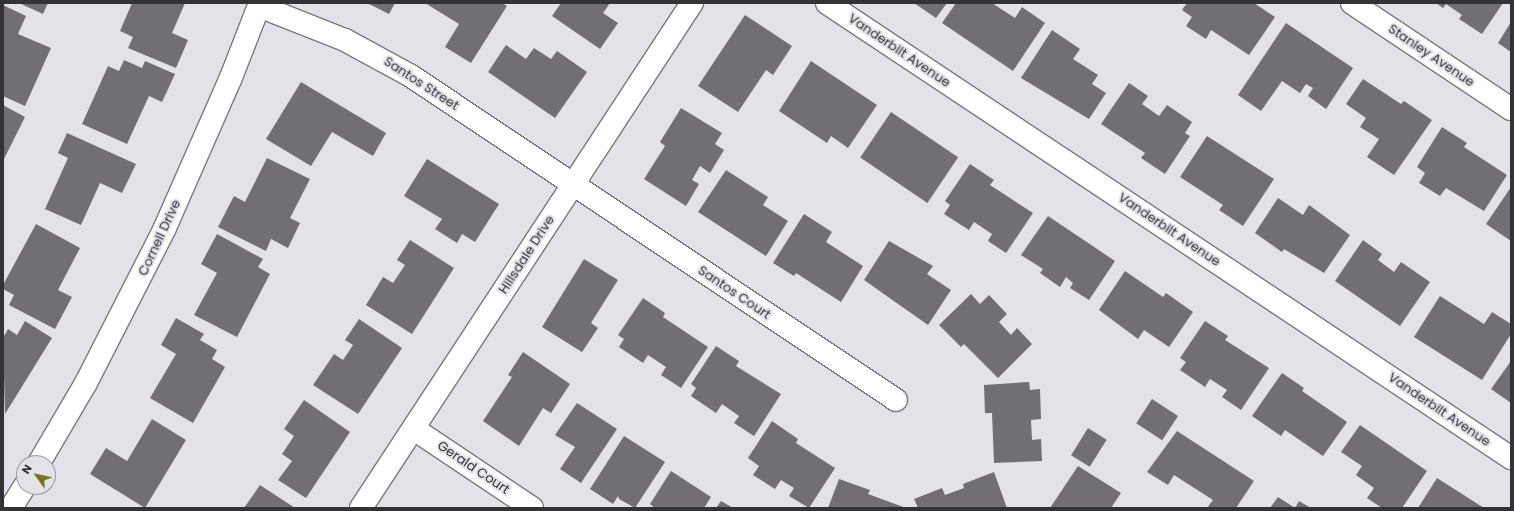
<!DOCTYPE html>
<html>
<head>
<meta charset="utf-8">
<style>
	body { margin:0 }
	#map { position:relative; width:1514px; height:511px; overflow:hidden; background:#e4e2e9; font-family:Poppins,sans-serif }
	div>[style] { position:absolute }
	.building>* { inset:0; background:#716f75; transform-origin:0 0 }
	.roads { filter:drop-shadow(1px 0 #7a797f) drop-shadow(-1px 0 #7a797f) drop-shadow(0 1px #7a797f) drop-shadow(0 -1px #7a797f) }
	.minor>* { height:22px; margin:-11px; padding:0 11px; transform-origin:11px; border-radius:11px; background:#fff }
	span { translate:-50% -50%; white-space:nowrap; text-align:center; line-height:1.15; -webkit-text-stroke:4px #e4e2e9; paint-order:stroke }
	.street-label { font-size:13px; color:#333234 }
	.frame { position:absolute; inset:0; border:4px solid #333234; pointer-events:none }
	.north { position:absolute; left:16px; top:455px; width:40px; height:40px; box-sizing:border-box; background:#e4e2e9; border:1px solid #9d9ca1; border-radius:50%; rotate:303deg; font-size:11px; font-weight:700; line-height:16px; text-align:center; color:#333234 }
	.north::after { content:''; display:block; margin:auto; width:14px; height:18px; background:#72771f; clip-path:polygon(50% 0,100% 100%,50% 72%,0 100%) }
</style>
</head>
<body>
<div id="map">
	<div class="building">
		<div style="clip-path:polygon(19px 3px,48px 3px,43px 14px)"></div>
		<div style="clip-path:polygon(132px 3px,185px 3px,172px 33px,188px 40px,176px 68px,128px 48px,133px 37px,120px 31px)"></div>
		<div style="clip-path:polygon(367px 3px,395px 3px,389px 14px)"></div>
		<div style="clip-path:polygon(425px 3px,502px 3px,507px 6px,471px 63px,445px 47px,459px 24px)"></div>
		<div style="clip-path:polygon(561px 3px,610px 3px,603px 13px,618px 23px,600px 49px,552px 16px)"></div>
		<div style="clip-path:polygon(914px 3px,947px 3px,936px 18px)"></div>
		<div style="clip-path:polygon(956px 3px,992px 3px,1015px 18px,1022px 7px,1045px 23px,1013px 71px,942px 23px)"></div>
		<div style="clip-path:polygon(1187px 3px,1254px 3px,1275px 17px,1249px 55px,1211px 30px,1206px 39px,1186px 26px,1192px 17px,1182px 10px)"></div>
		<div style="clip-path:polygon(1436px 3px,1503px 3px,1482px 34px,1459px 19px,1462px 15px,1446px 4px,1443px 8px)"></div>
		<div style="clip-path:polygon(3px 5px,26px 16px,18px 34px,51px 48px,25px 106px,3px 96px)"></div>
		<div style="clip-path:polygon(745px 15px,792px 46px,773px 75px,766px 70px,738px 112px,698px 86px)"></div>
		<div style="clip-path:polygon(1511px 22px,1511px 52px,1498px 43px)"></div>
		<div style="clip-path:polygon(1286px 23px,1353px 68px,1326px 109px,1308px 96px,1313px 88px,1306px 84px,1300px 93px,1282px 81px,1261px 111px,1238px 95px)"></div>
		<div style="clip-path:polygon(1052px 30px,1080px 49px,1073px 59px,1098px 75px,1092px 84px,1106px 93px,1089px 119px,1021px 78px)"></div>
		<div style="clip-path:polygon(506px 45px,526px 59px,534px 48px,551px 59px,557px 51px,587px 72px,555px 118px,488px 72px)"></div>
		<div style="clip-path:polygon(124px 60px,142px 68px,145px 61px,175px 74px,162px 102px,149px 96px,127px 144px,82px 124px,108px 66px,119px 71px)"></div>
		<div style="clip-path:polygon(811px 61px,877px 105px,848px 148px,831px 136px,827px 143px,779px 111px)"></div>
		<div style="clip-path:polygon(1363px 79px,1401px 104px,1404px 101px,1432px 120px,1394px 175px,1367px 157px,1379px 139px,1360px 127px,1366px 118px,1346px 104px)"></div>
		<div style="clip-path:polygon(301px 82px,386px 133px,373px 156px,332px 132px,311px 166px,266px 139px)"></div>
		<div style="clip-path:polygon(1129px 83px,1148px 96px,1142px 104px,1159px 116px,1167px 105px,1192px 122px,1185px 133px,1190px 136px,1165px 174px,1141px 158px,1145px 153px,1101px 124px)"></div>
		<div style="clip-path:polygon(3px 105px,25px 117px,3px 161px)"></div>
		<div style="clip-path:polygon(681px 108px,722px 133px,715px 144px,724px 150px,710px 173px,700px 166px,692px 180px,699px 184px,686px 206px,644px 179px,665px 146px,660px 142px)"></div>
		<div style="left:891px;top:112px;width:81px;height:55px;rotate:34deg"></div>
		<div style="clip-path:polygon(1442px 127px,1467px 143px,1464px 147px,1507px 175px,1484px 211px,1446px 188px,1440px 196px,1419px 183px,1425px 173px,1417px 167px)"></div>
		<div style="clip-path:polygon(67px 133px,136px 164px,122px 193px,100px 183px,81px 225px,45px 209px,68px 158px,58px 153px)"></div>
		<div style="clip-path:polygon(1207px 136px,1274px 179px,1243px 226px,1219px 210px,1223px 205px,1180px 177px)"></div>
		<div style="clip-path:polygon(267px 158px,310px 179px,290px 218px,300px 223px,288px 248px,271px 239px,266px 251px,218px 227px,234px 196px,245px 202px)"></div>
		<div style="clip-path:polygon(427px 159px,499px 204px,475px 242px,462px 234px,457px 243px,435px 229px,442px 219px,404px 196px)"></div>
		<div style="clip-path:polygon(970px 164px,994px 180px,990px 185px,1033px 213px,1006px 253px,988px 241px,992px 234px,974px 222px,969px 230px,944px 214px,950px 205px,945px 201px)"></div>
		<div style="clip-path:polygon(726px 170px,768px 197px,763px 205px,788px 221px,766px 256px,698px 212px)"></div>
		<div style="clip-path:polygon(1511px 187px,1511px 241px,1486px 224px)"></div>
		<div style="clip-path:polygon(1278px 198px,1303px 215px,1309px 205px,1350px 235px,1324px 273px,1284px 249px,1282px 252px,1255px 233px)"></div>
		<div style="clip-path:polygon(804px 214px,832px 232px,826px 242px,863px 266px,841px 302px,796px 273px,794px 276px,773px 263px)"></div>
		<div style="clip-path:polygon(1048px 216px,1115px 261px,1089px 300px,1070px 288px,1073px 283px,1066px 277px,1060px 287px,1040px 273px,1043px 269px,1021px 255px)"></div>
		<div style="clip-path:polygon(36px 224px,80px 248px,58px 290px,72px 297px,55px 329px,9px 305px,14px 295px,3px 289px,3px 285px)"></div>
		<div style="clip-path:polygon(217px 234px,263px 259px,258px 267px,270px 274px,237px 337px,194px 315px,217px 273px,201px 264px)"></div>
		<div style="clip-path:polygon(410px 240px,454px 268px,412px 334px,366px 305px,383px 277px,393px 283px,405px 265px,397px 260px)"></div>
		<div style="clip-path:polygon(1363px 240px,1382px 254px,1378px 260px,1394px 272px,1401px 262px,1430px 282px,1400px 326px,1335px 281px)"></div>
		<div style="clip-path:polygon(889px 241px,933px 266px,927px 274px,951px 290px,928px 325px,864px 280px)"></div>
		<div style="clip-path:polygon(584px 259px,618px 280px,591px 323px,598px 328px,582px 352px,542px 327px)"></div>
		<div style="clip-path:polygon(1125px 271px,1163px 297px,1166px 293px,1193px 312px,1169px 347px,1144px 330px,1138px 339px,1099px 310px)"></div>
		<div style="clip-path:polygon(971px 294px,980px 304px,989px 295px,1007px 314px,999px 322px,1011px 335px,1017px 328px,1032px 344px,998px 378px,964px 344px,961px 347px,939px 325px)"></div>
		<div style="clip-path:polygon(1440px 296px,1484px 324px,1492px 312px,1511px 324px,1511px 334px,1482px 380px,1414px 337px)"></div>
		<div style="clip-path:polygon(643px 298px,665px 313px,663px 317px,708px 347px,681px 388px,661px 375px,666px 367px,648px 355px,643px 363px,619px 347px,624px 339px,618px 335px)"></div>
		<div style="clip-path:polygon(176px 318px,204px 334px,200px 340px,217px 350px,212px 359px,225px 367px,193px 423px,150px 398px,176px 354px,161px 345px)"></div>
		<div style="clip-path:polygon(359px 319px,402px 348px,358px 414px,313px 385px,334px 354px,343px 360px,353px 345px,345px 340px)"></div>
		<div style="clip-path:polygon(25px 321px,52px 338px,5px 414px,3px 338px,8px 329px,17px 335px)"></div>
		<div style="clip-path:polygon(1205px 321px,1228px 336px,1225px 340px,1269px 368px,1241px 410px,1222px 397px,1227px 390px,1210px 379px,1205px 387px,1180px 370px,1186px 362px,1180px 358px)"></div>
		<div style="clip-path:polygon(716px 346px,739px 361px,736px 366px,781px 394px,754px 436px,734px 423px,739px 416px,722px 404px,716px 413px,691px 396px,696px 388px,691px 384px)"></div>
		<div style="clip-path:polygon(523px 352px,570px 384px,551px 413px,543px 408px,519px 446px,483px 421px,512px 377px,508px 375px)"></div>
		<div style="clip-path:polygon(1511px 361px,1511px 403px,1491px 389px)"></div>
		<div style="clip-path:polygon(1282px 373px,1304px 388px,1302px 391px,1347px 422px,1323px 456px,1285px 430px,1281px 436px,1252px 416px)"></div>
		<div style="clip-path:polygon(1029px 382px,1030px 390px,1040px 389px,1041px 419px,1031px 420px,1032px 440px,1041px 439px,1042px 461px,994px 463px,992px 413px,985px 413px,984px 385px)"></div>
		<div style="left:1152px;top:399px;width:31px;height:29px;rotate:33deg"></div>
		<div style="clip-path:polygon(304px 400px,350px 432px,306px 498px,278px 480px,292px 461px,282px 454px,294px 436px,284px 429px)"></div>
		<div style="clip-path:polygon(577px 403px,617px 429px,581px 483px,560px 469px,575px 447px,555px 435px)"></div>
		<div style="clip-path:polygon(152px 419px,186px 440px,145px 508px,90px 474px,106px 448px,127px 461px)"></div>
		<div style="clip-path:polygon(772px 421px,798px 439px,796px 443px,835px 468px,809px 508px,789px 496px,794px 488px,781px 480px,775px 489px,753px 475px,759px 466px,748px 458px)"></div>
		<div style="clip-path:polygon(1360px 425px,1427px 471px,1402px 508px,1382px 508px,1367px 498px,1374px 488px,1356px 475px,1362px 466px,1341px 452px)"></div>
		<div style="left:1088px;top:428px;width:22px;height:32px;rotate:32deg"></div>
		<div style="clip-path:polygon(1177px 431px,1254px 481px,1236px 508px,1207px 508px,1213px 500px,1174px 475px,1168px 485px,1147px 472px)"></div>
		<div style="clip-path:polygon(624px 436px,665px 462px,635px 508px,619px 499px,618px 496px,613px 504px,590px 489px)"></div>
		<div style="clip-path:polygon(1078px 466px,1121px 493px,1111px 508px,1050px 508px)"></div>
		<div style="clip-path:polygon(671px 471px,711px 497px,704px 508px,655px 508px,650px 504px)"></div>
		<div style="clip-path:polygon(994px 472px,1007px 508px,918px 508px,914px 499px,942px 488px,945px 495px,964px 488px,963px 484px)"></div>
		<div style="clip-path:polygon(1437px 478px,1484px 508px,1418px 508px)"></div>
		<div style="clip-path:polygon(839px 479px,870px 490px,868px 494px,906px 508px,828px 508px)"></div>
		<div style="clip-path:polygon(260px 485px,295px 508px,244px 508px)"></div>
		<div style="clip-path:polygon(1278px 497px,1295px 508px,1299px 501px,1311px 508px,1270px 508px)"></div>
		<div style="clip-path:polygon(721px 501px,733px 508px,716px 508px)"></div>
	</div>
	<div class="roads">
		<div class="minor">
			<div style="left:827px;top:3px;width:822px;rotate:33.63deg"></div>
			<div style="left:1352px;top:3px;width:191px;rotate:33.7deg"></div>
			<div style="left:259px;top:6px;width:92px;rotate:21.6deg"></div>
			<div style="left:345px;top:40px;width:75px;rotate:28.6deg"></div>
			<div style="left:411px;top:76px;width:583px;rotate:33.74deg"></div>
			<div style="left:414px;top:429px;width:142px;rotate:33.8deg"></div>
			<div style="left:39px;top:463px;width:93px;rotate:-59.6deg"></div>
			<div style="left:86px;top:383px;width:172px;rotate:-63deg"></div>
			<div style="left:164px;top:230px;width:164px;rotate:-66.3deg"></div>
			<div style="left:230px;top:80px;width:83px;rotate:-68.7deg"></div>
			<div style="left:11px;top:508px;width:25px;rotate:-58deg"></div>
			<div style="left:361px;top:508px;width:604px;rotate:-56.76deg"></div>
		</div>
	</div>
	<div class="street-label">
		<span style="left:899px;top:51px;rotate:34deg">Vanderbilt Avenue</span>
		<span style="left:1431px;top:56px;rotate:34deg">Stanley Avenue</span>
		<span style="left:421px;top:84px;rotate:33deg">Santos Street</span>
		<span style="left:1169px;top:230px;rotate:34deg">Vanderbilt Avenue</span>
		<span style="left:160px;top:238px;rotate:-65deg">Cornell Drive</span>
		<span style="left:527px;top:255px;rotate:-57deg">Hillsdale Drive</span>
		<span style="left:734px;top:293px;rotate:34deg">Santos Court</span>
		<span style="left:1439px;top:410px;rotate:34deg">Vanderbilt Avenue</span>
		<span style="left:473px;top:468px;rotate:34deg">Gerald Court</span>
	</div>
	<div class="frame"></div>
	<div class="north">N</div>
</div>
</body>
</html>
